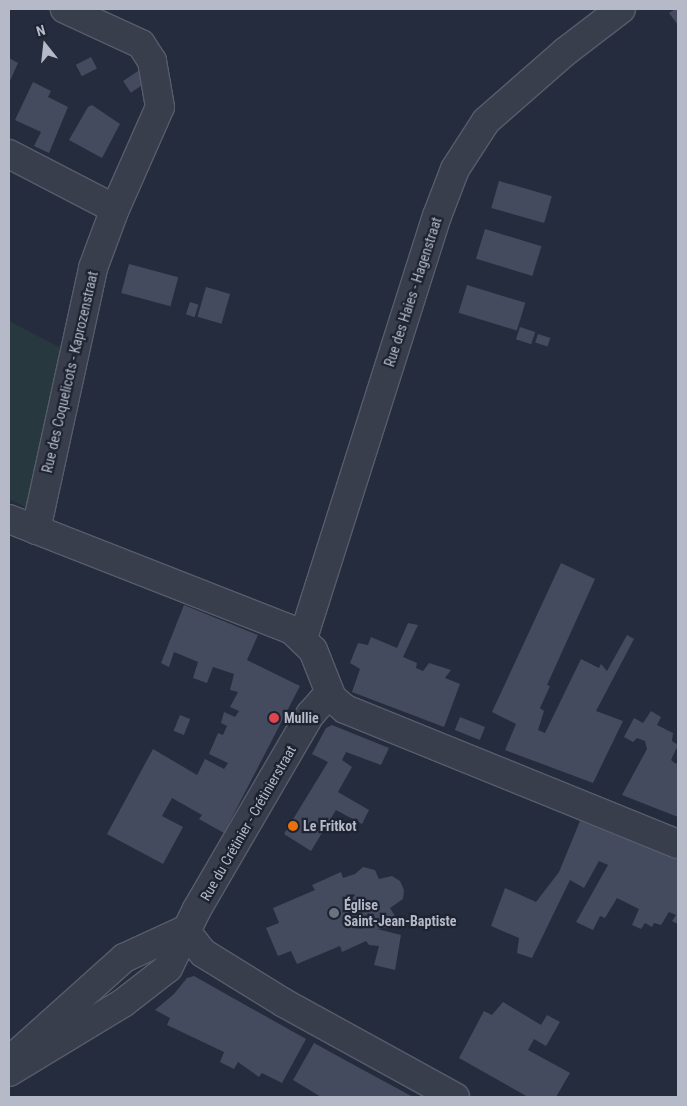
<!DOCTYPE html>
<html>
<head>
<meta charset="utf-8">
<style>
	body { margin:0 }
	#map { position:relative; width:687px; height:1106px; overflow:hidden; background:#252c3d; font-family:"Roboto Condensed",sans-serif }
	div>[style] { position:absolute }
	.green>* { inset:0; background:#27383e }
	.building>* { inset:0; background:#444b5e; transform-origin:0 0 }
	.roads { filter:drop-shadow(1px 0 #575c6b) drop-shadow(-1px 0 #575c6b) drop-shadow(0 1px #575c6b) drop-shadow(0 -1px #575c6b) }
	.minor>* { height:28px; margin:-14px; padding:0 14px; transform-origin:14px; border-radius:14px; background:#393e4d }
	.dots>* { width:14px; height:14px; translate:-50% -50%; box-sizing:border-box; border:2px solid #1e2332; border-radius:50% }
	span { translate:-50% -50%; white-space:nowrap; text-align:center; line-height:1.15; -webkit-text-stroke:4.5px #1e2332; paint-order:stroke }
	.street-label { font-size:14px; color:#b5b9c8 }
	.poi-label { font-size:14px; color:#b5b9c8; font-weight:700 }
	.left { translate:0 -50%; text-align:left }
	.frame { position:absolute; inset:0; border:10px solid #b5b9c8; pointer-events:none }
	.north { position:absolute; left:20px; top:20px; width:50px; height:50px; -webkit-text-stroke:4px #1e2332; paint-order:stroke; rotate:344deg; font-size:14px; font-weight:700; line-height:20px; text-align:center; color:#b5b9c8 }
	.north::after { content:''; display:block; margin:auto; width:18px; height:22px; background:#b5b9c8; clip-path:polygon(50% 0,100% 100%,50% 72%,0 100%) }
</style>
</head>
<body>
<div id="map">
	<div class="green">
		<div style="clip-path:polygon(9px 321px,61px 348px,29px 509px,9px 499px)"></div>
	</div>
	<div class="building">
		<div style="clip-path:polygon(675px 9px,678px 9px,678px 25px,669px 13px)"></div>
		<div style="left:91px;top:57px;width:13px;height:17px;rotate:63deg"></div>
		<div style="clip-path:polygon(9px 58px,18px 63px,9px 83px)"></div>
		<div style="left:138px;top:71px;width:14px;height:18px;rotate:56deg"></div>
		<div style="clip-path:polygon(33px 82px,51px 91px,48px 97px,68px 107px,49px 153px,34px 146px,41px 132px,15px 120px)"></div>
		<div style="clip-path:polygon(92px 105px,120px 124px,102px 158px,69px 140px,88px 107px)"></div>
		<div style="left:499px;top:181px;width:55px;height:28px;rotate:16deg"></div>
		<div style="left:485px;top:229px;width:59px;height:31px;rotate:17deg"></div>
		<div style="left:129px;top:264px;width:51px;height:30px;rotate:15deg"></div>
		<div style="left:467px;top:285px;width:61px;height:29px;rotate:17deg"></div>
		<div style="left:206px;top:287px;width:25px;height:31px;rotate:16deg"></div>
		<div style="left:190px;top:302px;width:9px;height:13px;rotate:18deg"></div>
		<div style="left:520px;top:327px;width:16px;height:13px;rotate:18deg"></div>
		<div style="left:538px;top:334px;width:13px;height:9px;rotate:18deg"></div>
		<div style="clip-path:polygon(561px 563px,595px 579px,547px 685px,550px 686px,540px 708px,544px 711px,538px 730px,545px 733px,581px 659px,599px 668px,601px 664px,607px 671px,627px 635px,634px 639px,596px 711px,623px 721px,593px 783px,505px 750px,516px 724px,492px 712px)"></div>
		<div style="clip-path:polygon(184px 605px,258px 635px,247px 660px,300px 686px,224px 833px,199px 819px,202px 815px,172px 798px,162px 816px,183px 827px,163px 864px,107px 834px,153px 749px,197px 775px,205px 759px,224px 769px,228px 763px,209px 754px,218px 733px,223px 735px,227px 726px,221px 723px,224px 712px,235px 717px,239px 711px,230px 707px,238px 692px,230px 690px,234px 674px,213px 667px,207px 683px,193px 678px,198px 662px,174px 652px,169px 667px,161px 663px)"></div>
		<div style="clip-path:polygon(408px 623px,418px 625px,403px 657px,417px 663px,416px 668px,423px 671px,429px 663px,451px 670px,445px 678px,460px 684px,444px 727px,352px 692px,360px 669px,350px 663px,358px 643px,368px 645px,371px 637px,397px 648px)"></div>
		<div style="clip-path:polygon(651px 711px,661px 717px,657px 725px,673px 733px,672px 741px,678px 745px,671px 760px,676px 764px,678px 761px,678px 817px,622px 795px,647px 749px,645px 741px,637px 738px,633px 742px,624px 737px,634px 718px,643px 723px)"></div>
		<div style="left:180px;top:715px;width:11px;height:17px;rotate:22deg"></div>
		<div style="left:460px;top:717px;width:27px;height:14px;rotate:22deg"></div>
		<div style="clip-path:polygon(332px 725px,389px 748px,381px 765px,346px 752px,342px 760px,352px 767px,338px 792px,369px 810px,362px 824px,336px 810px,311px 851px,284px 834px,328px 762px,312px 754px,326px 728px)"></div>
		<div style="clip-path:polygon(580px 821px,678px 860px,678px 924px,672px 921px,676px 915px,669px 912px,661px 925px,654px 923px,652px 927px,645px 923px,641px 929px,632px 925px,639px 909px,617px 898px,605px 918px,600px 916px,593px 930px,576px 922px,608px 865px,599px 861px,584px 888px,570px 880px,532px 958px,517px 953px,519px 938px,491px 926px,505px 888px,536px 902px,559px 872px)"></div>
		<div style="clip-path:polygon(363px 867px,375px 870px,379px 879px,392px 876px,400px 881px,404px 890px,403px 899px,390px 908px,395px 916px,394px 923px,390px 927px,377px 929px,401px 935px,395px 970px,374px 965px,379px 946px,369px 945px,366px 941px,342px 952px,340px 946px,297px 964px,291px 951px,278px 956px,266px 928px,279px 923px,273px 908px,315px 890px,312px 885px,341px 872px,343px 878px,355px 874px)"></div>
		<div style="clip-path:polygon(194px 976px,306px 1039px,282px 1083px,262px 1073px,259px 1077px,238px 1062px,234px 1069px,220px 1062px,224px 1052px,167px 1025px,170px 1018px,155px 1010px,174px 994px,187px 978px)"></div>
		<div style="clip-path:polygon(503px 1002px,541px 1025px,547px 1015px,560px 1022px,546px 1046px,534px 1039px,528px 1050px,570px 1073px,556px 1097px,528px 1097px,459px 1058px,484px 1011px,492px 1015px)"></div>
		<div style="clip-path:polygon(314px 1043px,343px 1059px,413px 1097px,321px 1097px,293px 1080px)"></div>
	</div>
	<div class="roads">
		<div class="minor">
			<div style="left:9px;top:154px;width:119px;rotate:27.4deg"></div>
			<div style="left:9px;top:519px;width:304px;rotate:21.4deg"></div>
			<div style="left:292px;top:630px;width:29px;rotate:44deg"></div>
			<div style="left:313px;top:650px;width:52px;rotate:68.4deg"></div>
			<div style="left:332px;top:698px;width:17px;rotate:40deg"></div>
			<div style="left:345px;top:709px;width:359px;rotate:22.1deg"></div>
			<div style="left:36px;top:530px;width:268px;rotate:-77.7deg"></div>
			<div style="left:93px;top:268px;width:63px;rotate:-69.6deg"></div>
			<div style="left:115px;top:209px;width:111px;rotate:-66.2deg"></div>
			<div style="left:160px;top:107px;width:47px;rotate:-99.9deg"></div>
			<div style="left:152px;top:61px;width:20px;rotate:-123deg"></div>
			<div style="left:141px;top:44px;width:84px;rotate:-155.3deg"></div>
			<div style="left:303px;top:638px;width:443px;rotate:-72.4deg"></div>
			<div style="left:437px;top:216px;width:50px;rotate:-69deg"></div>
			<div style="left:455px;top:169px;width:57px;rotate:-57.1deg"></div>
			<div style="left:486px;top:121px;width:106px;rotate:-41.2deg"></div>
			<div style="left:566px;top:51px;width:69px;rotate:-37.4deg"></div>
			<div style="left:185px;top:930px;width:29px;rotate:52deg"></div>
			<div style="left:203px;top:953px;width:95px;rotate:31.7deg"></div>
			<div style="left:284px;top:1003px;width:195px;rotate:28.8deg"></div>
			<div style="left:17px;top:1054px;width:144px;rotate:-41.9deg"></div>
			<div style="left:124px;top:958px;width:67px;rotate:-24.7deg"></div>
			<div style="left:9px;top:1072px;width:133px;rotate:-31.2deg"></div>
			<div style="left:123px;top:1003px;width:57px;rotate:-37.9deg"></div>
			<div style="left:168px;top:968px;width:66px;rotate:-63.8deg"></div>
			<div style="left:197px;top:909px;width:225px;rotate:-59.8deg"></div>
			<div style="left:310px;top:715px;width:30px;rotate:-49deg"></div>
		</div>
	</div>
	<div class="dots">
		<div style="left:274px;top:718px;background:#e0444e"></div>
		<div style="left:293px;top:826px;background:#e8710a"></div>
		<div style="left:334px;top:913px;background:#6b7280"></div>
	</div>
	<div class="street-label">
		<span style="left:413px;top:292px;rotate:-72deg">Rue des Haies - Hagenstraat</span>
		<span style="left:70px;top:372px;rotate:-77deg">Rue des Coquelicots - Kaprozenstraat</span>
		<span style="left:248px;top:823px;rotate:-60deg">Rue du Crétinier - Crétinierstraat</span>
	</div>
	<div class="poi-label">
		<span class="left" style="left:284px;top:718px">Mullie</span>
		<span class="left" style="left:303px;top:826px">Le Fritkot</span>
		<span class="left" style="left:344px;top:913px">Église<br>Saint-Jean-Baptiste</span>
	</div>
	<div class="frame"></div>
	<div class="north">N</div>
</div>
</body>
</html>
